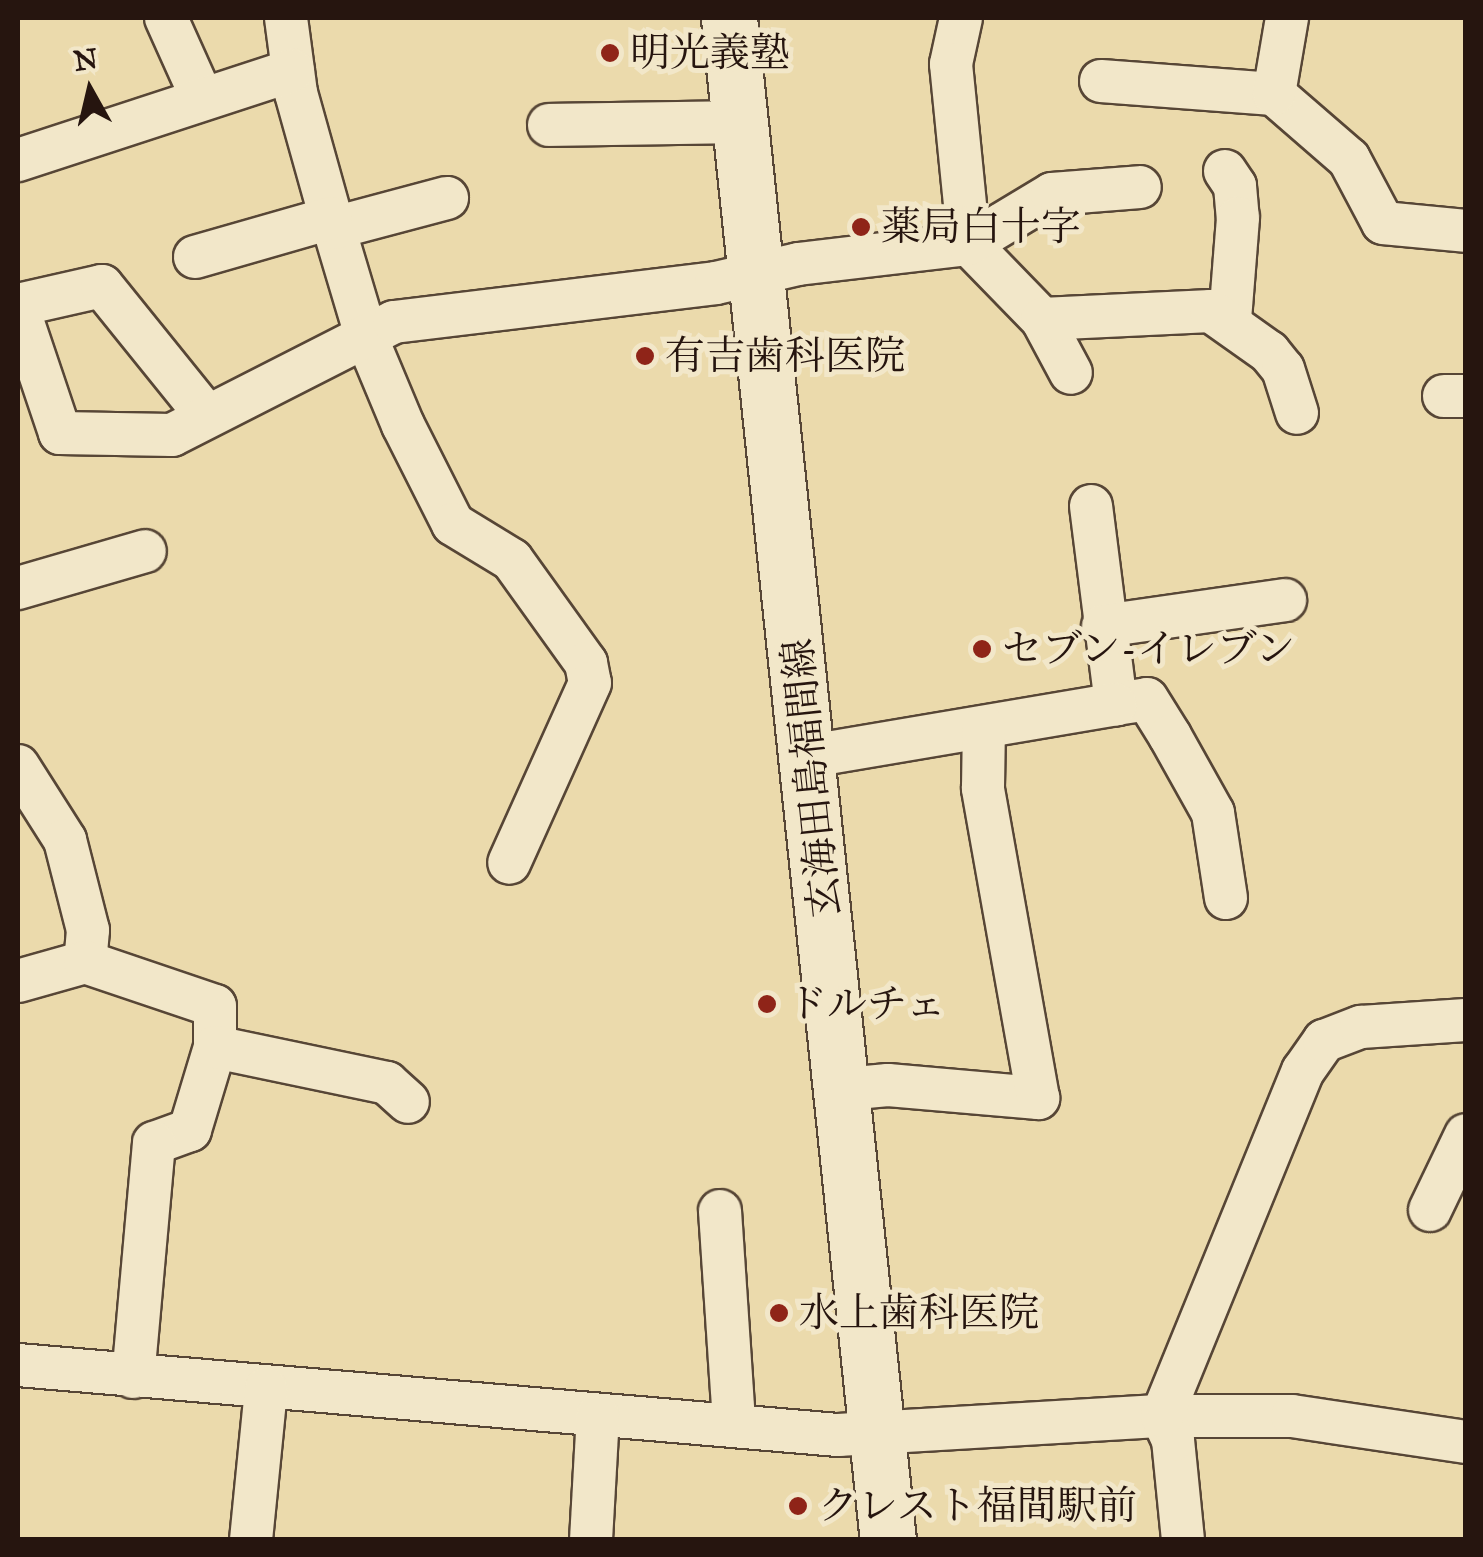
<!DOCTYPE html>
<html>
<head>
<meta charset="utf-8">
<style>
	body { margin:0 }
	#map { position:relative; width:1483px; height:1557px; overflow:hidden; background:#ebdaac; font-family:"IM FELL Great Primer","Noto Serif JP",serif }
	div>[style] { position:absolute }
	.roads { filter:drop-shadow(2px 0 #574636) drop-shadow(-2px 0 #574636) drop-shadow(0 2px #574636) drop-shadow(0 -2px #574636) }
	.minor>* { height:42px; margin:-21px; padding:0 21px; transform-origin:21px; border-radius:21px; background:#f2e7c9 }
	.secondary>* { height:55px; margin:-27.5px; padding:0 27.5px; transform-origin:27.5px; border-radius:27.5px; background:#f2e7c9 }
	.dots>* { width:28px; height:28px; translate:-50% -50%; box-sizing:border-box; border:5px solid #f2e7c9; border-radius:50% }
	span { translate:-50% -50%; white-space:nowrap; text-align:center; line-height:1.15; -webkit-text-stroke:10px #f2e7c9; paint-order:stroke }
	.poi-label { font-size:40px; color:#26150f }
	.left { translate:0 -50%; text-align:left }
	.street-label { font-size:40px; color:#26150f }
	.frame { position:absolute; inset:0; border:20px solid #26150f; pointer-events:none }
	.north { position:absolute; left:40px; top:40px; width:100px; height:100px; -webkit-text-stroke:8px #f2e7c9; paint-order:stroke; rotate:352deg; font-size:28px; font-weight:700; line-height:40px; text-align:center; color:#26150f }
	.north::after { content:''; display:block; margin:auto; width:35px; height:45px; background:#26150f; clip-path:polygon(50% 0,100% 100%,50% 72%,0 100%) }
</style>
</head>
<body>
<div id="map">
	<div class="roads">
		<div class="minor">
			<div style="left:166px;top:18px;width:88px;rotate:65.8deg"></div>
			<div style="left:286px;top:18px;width:76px;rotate:82.4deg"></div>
			<div style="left:296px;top:93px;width:130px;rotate:74.4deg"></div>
			<div style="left:331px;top:218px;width:126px;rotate:73.4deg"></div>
			<div style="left:367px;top:339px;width:93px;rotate:67.3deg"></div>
			<div style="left:403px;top:425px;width:111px;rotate:63.2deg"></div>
			<div style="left:453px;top:524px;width:69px;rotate:31.4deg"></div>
			<div style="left:512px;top:560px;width:127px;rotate:54.3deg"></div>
			<div style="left:586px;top:663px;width:20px;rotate:79deg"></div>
			<div style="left:590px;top:683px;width:197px;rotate:114.2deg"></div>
			<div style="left:961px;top:18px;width:47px;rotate:102.3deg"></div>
			<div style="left:951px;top:64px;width:181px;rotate:84.3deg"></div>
			<div style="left:969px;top:244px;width:105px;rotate:45.8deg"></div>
			<div style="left:1042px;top:319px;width:61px;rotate:61.8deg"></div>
			<div style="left:1101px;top:81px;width:173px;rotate:4.3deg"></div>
			<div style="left:1274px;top:94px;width:99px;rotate:40.9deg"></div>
			<div style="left:1349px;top:159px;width:72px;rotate:62deg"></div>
			<div style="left:1383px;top:223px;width:83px;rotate:5.5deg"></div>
			<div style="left:1274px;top:94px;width:77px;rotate:-80.3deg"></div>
			<div style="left:549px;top:125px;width:191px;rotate:-0.9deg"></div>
			<div style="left:18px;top:160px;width:289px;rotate:-18.1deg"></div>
			<div style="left:1225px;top:171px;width:18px;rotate:56deg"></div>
			<div style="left:1235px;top:186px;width:32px;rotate:85deg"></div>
			<div style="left:1238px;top:218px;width:102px;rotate:94.5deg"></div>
			<div style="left:334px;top:228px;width:117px;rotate:-14.9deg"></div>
			<div style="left:195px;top:257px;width:141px;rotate:-16deg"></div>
			<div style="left:18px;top:305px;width:86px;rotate:-12.7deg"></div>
			<div style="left:102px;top:286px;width:167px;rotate:51.1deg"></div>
			<div style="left:18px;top:308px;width:132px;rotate:71.4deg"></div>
			<div style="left:60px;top:433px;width:112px;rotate:1deg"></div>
			<div style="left:172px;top:435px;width:249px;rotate:-27deg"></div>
			<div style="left:394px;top:322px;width:324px;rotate:-6.9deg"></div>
			<div style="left:716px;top:283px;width:84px;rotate:-13deg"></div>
			<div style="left:798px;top:264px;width:172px;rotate:-6.7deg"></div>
			<div style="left:969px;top:244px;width:97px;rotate:-31.1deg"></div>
			<div style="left:1052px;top:194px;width:88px;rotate:-4.5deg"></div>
			<div style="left:1042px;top:319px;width:169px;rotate:-2.7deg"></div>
			<div style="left:1211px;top:311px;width:71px;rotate:35.3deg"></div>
			<div style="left:1269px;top:352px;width:22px;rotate:51deg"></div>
			<div style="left:1283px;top:369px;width:46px;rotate:72.3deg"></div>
			<div style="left:1444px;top:396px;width:22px"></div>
			<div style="left:1091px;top:506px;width:200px;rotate:82.8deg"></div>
			<div style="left:1116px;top:704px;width:31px;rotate:-9deg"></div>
			<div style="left:1147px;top:699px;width:44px;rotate:58.1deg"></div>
			<div style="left:1170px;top:736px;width:88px;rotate:60.8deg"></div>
			<div style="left:1213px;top:813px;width:86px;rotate:81.3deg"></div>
			<div style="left:18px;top:588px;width:132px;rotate:-16.2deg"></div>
			<div style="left:1103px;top:626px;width:184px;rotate:-8.1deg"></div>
			<div style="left:810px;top:756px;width:310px;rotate:-9.6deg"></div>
			<div style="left:18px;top:766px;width:88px;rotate:57.6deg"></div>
			<div style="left:65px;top:840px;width:93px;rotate:75.7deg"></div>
			<div style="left:88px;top:930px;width:32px;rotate:95deg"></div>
			<div style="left:18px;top:981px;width:70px;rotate:-15.8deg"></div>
			<div style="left:85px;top:962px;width:137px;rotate:18.7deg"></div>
			<div style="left:215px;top:1006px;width:41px;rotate:90deg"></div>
			<div style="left:215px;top:1047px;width:87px;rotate:106.8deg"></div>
			<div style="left:190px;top:1130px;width:38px;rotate:160deg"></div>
			<div style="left:154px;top:1143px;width:235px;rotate:95.1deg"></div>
			<div style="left:215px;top:1047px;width:176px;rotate:11.8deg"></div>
			<div style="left:387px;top:1083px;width:28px;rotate:42deg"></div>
			<div style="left:845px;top:1089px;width:43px;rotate:-5.3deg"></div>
			<div style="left:888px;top:1085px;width:151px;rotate:5deg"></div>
			<div style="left:1038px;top:1098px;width:315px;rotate:-100.1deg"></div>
			<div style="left:983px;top:788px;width:61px;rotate:-89.1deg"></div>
			<div style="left:1430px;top:1210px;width:83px;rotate:-64.4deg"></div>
			<div style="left:720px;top:1211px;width:213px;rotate:86.2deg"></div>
			<div style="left:18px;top:1365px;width:823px;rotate:4.88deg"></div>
			<div style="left:838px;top:1435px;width:325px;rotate:-3.4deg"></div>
			<div style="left:1162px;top:1416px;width:130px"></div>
			<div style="left:1292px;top:1416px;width:176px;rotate:8.5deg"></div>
			<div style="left:251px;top:1540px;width:152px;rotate:-84.3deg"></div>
			<div style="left:591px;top:1540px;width:125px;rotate:-86.8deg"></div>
			<div style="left:1183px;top:1540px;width:100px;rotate:-95.7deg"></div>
			<div style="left:1173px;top:1440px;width:26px;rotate:-115deg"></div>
			<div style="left:1162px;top:1416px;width:373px;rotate:-67.8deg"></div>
			<div style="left:1303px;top:1071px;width:37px;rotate:-55deg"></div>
			<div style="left:1324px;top:1041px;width:40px;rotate:-21deg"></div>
			<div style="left:1361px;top:1027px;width:105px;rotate:-3.8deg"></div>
		</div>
		<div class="secondary">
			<div style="left:729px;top:18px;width:1530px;rotate:84.04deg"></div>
		</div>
	</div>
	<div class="dots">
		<div style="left:610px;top:53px;background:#8f2418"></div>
		<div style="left:861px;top:227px;background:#8f2418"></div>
		<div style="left:645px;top:356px;background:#8f2418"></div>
		<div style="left:982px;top:649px;background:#8f2418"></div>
		<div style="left:767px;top:1004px;background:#8f2418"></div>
		<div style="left:779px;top:1313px;background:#8f2418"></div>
		<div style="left:798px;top:1506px;background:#8f2418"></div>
	</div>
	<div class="poi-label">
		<span class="left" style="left:630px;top:53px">明光義塾</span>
		<span class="left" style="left:881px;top:227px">薬局白十字</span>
		<span class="left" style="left:665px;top:356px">有吉歯科医院</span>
		<span class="left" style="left:1002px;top:649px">セブン-イレブン</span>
		<span class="left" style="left:787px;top:1004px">ドルチェ</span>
		<span class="left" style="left:799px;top:1313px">水上歯科医院</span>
		<span class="left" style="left:818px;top:1506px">クレスト福間駅前</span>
	</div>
	<div class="street-label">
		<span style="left:812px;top:778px;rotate:-96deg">玄海田島福間線</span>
	</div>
	<div class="frame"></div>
	<div class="north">N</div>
</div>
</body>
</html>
